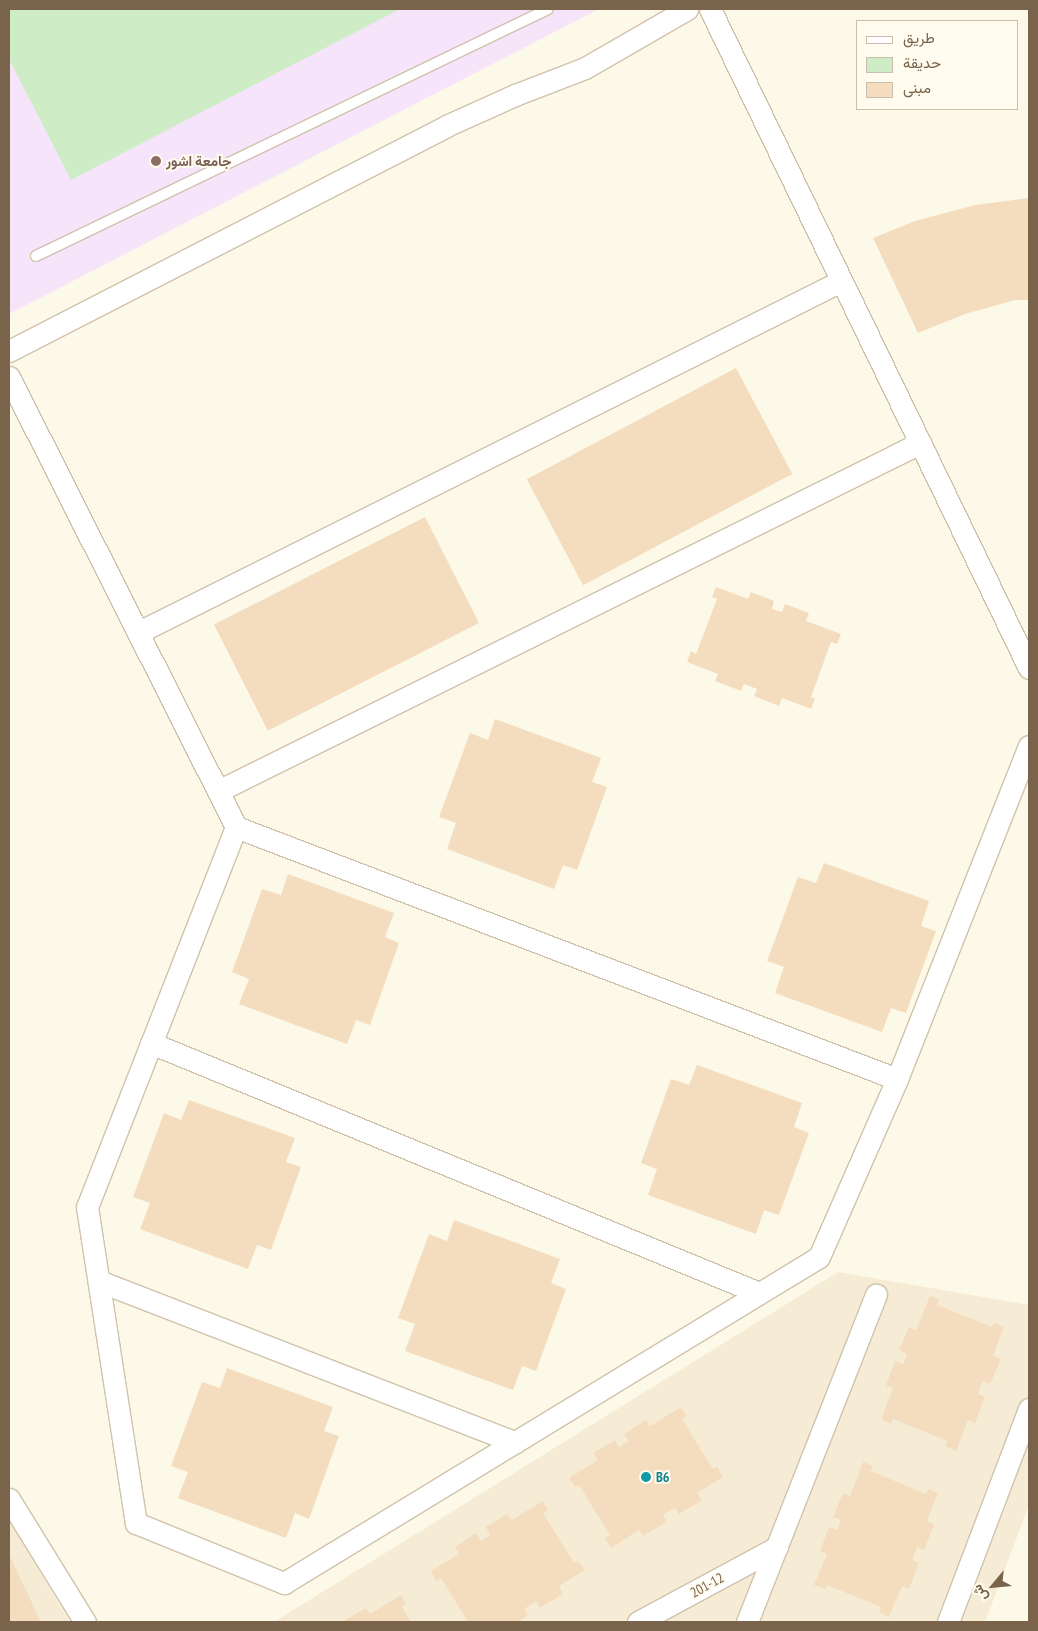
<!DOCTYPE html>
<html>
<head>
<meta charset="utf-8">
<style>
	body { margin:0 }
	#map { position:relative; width:1038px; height:1631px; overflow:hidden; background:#fdf9e8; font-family:"PT Sans Narrow",Vazirmatn,sans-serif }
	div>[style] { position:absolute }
	.residential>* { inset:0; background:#f6ecd6 }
	.education>* { inset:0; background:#f6e4fa }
	.green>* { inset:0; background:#ceecc5 }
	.building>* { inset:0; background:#f4ddbe; transform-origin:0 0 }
	.roads { filter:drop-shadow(1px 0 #d0c2ac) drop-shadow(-1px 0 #d0c2ac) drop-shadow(0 1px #d0c2ac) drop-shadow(0 -1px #d0c2ac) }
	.lane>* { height:10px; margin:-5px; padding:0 5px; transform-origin:5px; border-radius:5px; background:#fff }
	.street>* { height:21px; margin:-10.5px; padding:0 10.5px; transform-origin:10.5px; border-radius:10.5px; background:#fff }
	.dots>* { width:14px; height:14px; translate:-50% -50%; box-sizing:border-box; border:2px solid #fffbef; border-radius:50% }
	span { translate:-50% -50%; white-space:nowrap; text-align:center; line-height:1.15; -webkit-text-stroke:4px #fffbef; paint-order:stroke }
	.education-label { font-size:14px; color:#785e54; font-weight:700 }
	.left { translate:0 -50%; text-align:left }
	.culture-label { font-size:14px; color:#0d838f; font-weight:700 }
	.street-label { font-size:14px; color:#79634a }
	.frame { position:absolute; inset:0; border:10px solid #79634a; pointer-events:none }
	.legend { position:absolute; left:856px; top:20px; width:162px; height:90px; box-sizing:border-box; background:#fffbef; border:1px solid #c9bead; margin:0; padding:6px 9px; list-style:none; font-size:15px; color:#79634a }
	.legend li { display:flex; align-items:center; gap:10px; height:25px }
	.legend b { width:25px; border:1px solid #c9bead }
	.north { position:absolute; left:968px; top:1561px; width:50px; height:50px; -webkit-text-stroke:4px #fffbef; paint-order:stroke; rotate:242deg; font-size:14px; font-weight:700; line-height:20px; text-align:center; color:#79634a }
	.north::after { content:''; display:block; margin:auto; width:18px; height:22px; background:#79634a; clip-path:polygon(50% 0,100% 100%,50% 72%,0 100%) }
</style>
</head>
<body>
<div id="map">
	<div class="residential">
		<div style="clip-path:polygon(838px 1272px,1029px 1305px,1029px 1505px,985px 1622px,274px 1622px)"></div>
		<div style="clip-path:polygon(9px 1521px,70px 1622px,9px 1622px)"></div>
	</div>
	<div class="education">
		<div style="clip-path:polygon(9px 9px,599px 9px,9px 314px)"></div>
	</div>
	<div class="green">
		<div style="clip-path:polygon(9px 9px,400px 9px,71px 180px,9px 59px)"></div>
	</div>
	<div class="building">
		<div style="clip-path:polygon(1029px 198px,1029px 300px,1015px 300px,965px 314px,918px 333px,873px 238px,915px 221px,975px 205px)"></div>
		<div style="left:736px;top:368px;width:120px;height:237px;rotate:62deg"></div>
		<div style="left:425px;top:517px;width:119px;height:237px;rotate:63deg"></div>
		<div style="clip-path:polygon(716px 587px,748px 599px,751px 592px,774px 601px,772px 609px,782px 612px,785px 604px,809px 613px,806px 621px,841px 634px,837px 644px,831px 642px,811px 697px,815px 699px,811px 709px,782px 698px,779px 706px,754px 696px,757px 689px,744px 684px,741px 691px,715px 681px,718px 674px,687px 662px,691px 651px,696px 654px,717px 599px,712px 597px)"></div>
		<div style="clip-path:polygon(495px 719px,601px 758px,592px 782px,607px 787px,577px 870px,563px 865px,554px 889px,447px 849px,456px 823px,439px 817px,470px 733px,488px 740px)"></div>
		<div style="clip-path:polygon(824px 863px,929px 901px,921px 926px,936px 931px,906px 1013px,891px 1008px,882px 1032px,775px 993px,784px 967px,767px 961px,798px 877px,816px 883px)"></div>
		<div style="clip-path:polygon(288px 874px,394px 913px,385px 937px,399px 943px,370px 1025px,356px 1020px,347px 1044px,239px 1004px,249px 979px,232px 972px,262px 889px,281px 895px)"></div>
		<div style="clip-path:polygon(697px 1065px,802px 1103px,794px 1127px,809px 1133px,779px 1215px,764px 1210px,756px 1234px,648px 1195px,657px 1169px,641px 1163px,671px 1079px,689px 1085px)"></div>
		<div style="clip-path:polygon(189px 1100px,295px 1138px,286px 1162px,301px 1167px,271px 1250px,257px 1245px,248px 1269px,140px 1229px,150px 1203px,133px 1197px,164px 1113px,181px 1120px)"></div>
		<div style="clip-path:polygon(454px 1220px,560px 1259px,551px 1283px,566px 1289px,536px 1371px,522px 1366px,513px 1390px,405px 1351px,415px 1324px,398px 1318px,429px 1234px,447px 1241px)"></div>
		<div style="clip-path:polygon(930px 1296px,939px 1299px,937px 1305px,992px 1327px,994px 1323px,1004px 1327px,993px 1356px,1001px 1359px,990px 1384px,983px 1381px,978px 1394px,985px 1397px,975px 1423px,968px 1420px,956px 1451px,945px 1446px,947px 1441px,893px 1419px,891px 1424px,881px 1419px,893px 1388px,886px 1385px,895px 1361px,903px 1364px,907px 1354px,899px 1350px,909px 1327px,916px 1330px)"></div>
		<div style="clip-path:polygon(227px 1368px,333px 1407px,324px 1431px,339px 1436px,309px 1519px,295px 1513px,286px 1538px,178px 1498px,188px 1472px,171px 1466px,202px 1382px,220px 1388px)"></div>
		<div style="clip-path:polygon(681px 1407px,687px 1416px,682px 1419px,713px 1469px,717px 1467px,723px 1477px,697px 1493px,702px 1500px,679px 1514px,675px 1508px,663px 1515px,667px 1522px,643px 1536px,639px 1530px,611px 1548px,605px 1538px,610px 1535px,579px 1485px,575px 1487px,569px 1478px,598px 1460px,593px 1453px,615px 1440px,619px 1447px,629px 1441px,624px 1434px,646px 1420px,650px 1426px)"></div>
		<div style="clip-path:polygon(863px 1462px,873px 1466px,871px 1471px,926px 1494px,928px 1489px,938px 1493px,927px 1521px,934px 1525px,924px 1550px,917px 1547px,912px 1560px,919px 1563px,909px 1589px,902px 1586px,889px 1617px,879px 1612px,881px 1607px,827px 1585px,825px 1589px,814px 1585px,827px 1554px,820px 1551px,829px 1527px,837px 1530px,841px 1520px,833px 1517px,843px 1493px,850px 1496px)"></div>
		<div style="clip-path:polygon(543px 1501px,548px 1510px,543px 1513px,574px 1563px,578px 1561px,585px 1570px,559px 1586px,563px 1594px,540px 1608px,536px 1601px,524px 1609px,528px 1615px,517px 1622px,468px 1622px,441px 1578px,436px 1581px,431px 1571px,459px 1554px,455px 1547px,476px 1533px,481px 1541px,490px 1535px,486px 1527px,507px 1514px,512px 1520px)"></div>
		<div style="clip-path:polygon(9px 1554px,41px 1622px,9px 1622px)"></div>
		<div style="clip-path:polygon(401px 1595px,406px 1604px,402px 1607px,411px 1622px,342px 1622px,366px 1608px,370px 1614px)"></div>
	</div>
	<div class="roads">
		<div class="lane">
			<div style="left:36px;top:256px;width:568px;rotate:-25.75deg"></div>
		</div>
		<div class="street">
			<div style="left:710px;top:9px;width:732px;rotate:64.17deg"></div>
			<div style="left:9px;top:351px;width:492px;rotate:-27.2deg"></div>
			<div style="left:446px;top:126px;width:76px;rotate:-24.2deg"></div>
			<div style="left:515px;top:95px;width:75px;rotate:-21.1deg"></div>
			<div style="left:585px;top:68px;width:118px;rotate:-30deg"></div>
			<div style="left:9px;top:377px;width:504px;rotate:63.23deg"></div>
			<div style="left:236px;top:827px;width:707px;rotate:20.87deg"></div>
			<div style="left:139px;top:632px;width:785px;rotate:-26.57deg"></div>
			<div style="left:218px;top:791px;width:784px;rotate:-26.37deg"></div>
			<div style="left:236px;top:827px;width:408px;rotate:111.4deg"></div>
			<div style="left:87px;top:1207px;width:320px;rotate:81.2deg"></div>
			<div style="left:136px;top:1523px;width:160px;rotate:22.1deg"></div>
			<div style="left:284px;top:1583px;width:626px;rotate:-31.36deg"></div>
			<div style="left:819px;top:1257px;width:194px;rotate:-66.3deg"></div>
			<div style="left:897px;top:1079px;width:358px;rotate:-68.4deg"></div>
			<div style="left:151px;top:1043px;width:657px;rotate:22.35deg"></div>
			<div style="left:99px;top:1281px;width:446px;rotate:21.2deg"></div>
			<div style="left:9px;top:1499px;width:145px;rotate:58.3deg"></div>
			<div style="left:638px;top:1622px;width:158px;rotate:-28.3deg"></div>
			<div style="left:747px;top:1622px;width:352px;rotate:-68.5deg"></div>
			<div style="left:948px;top:1622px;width:228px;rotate:-69.2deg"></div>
		</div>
	</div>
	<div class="dots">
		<div style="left:156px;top:161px;background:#8d6e63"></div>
		<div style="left:646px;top:1477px;background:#0f9aa8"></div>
	</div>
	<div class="education-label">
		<span class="left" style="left:166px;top:161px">جامعة اشور</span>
	</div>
	<div class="culture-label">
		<span class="left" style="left:656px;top:1477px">B6</span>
	</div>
	<div class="street-label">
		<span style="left:707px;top:1585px;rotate:-29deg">201-12</span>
	</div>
	<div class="frame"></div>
	<ul class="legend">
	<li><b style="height:6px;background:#fff"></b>طريق</li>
	<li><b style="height:14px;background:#ceecc5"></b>حديقة</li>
	<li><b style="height:14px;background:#f4ddbe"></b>مبنى</li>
	</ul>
	<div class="north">ش</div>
</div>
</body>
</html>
